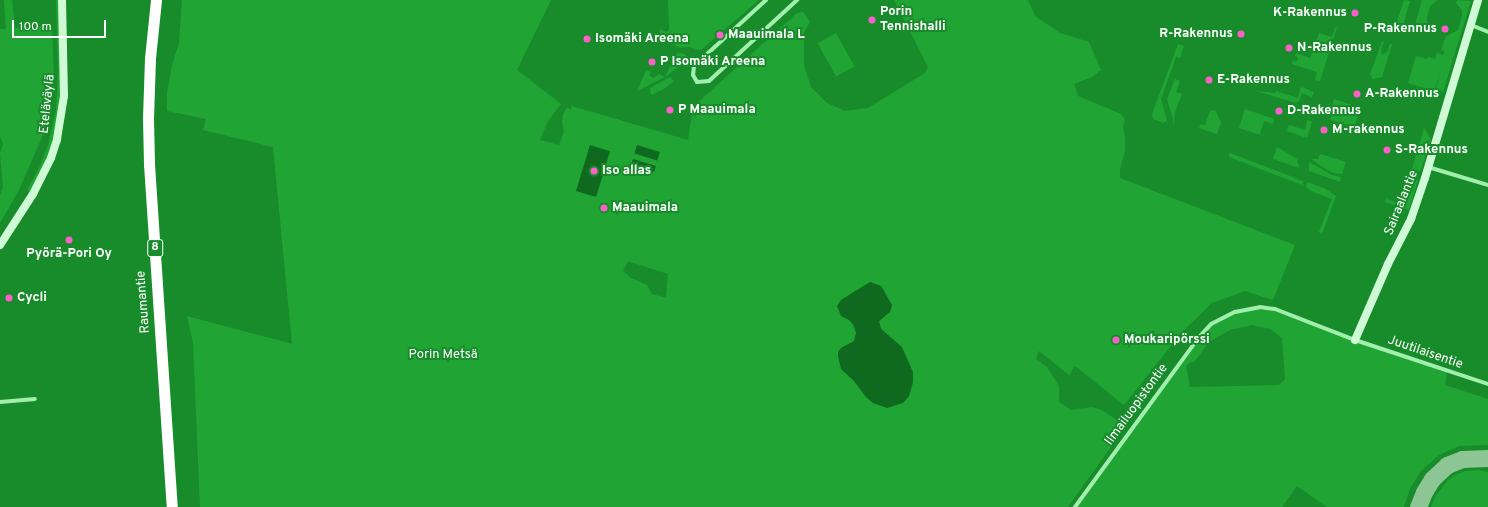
<!DOCTYPE html>
<html>
<head>
<meta charset="utf-8">
<style>
	body { margin:0 }
	#map { position:relative; width:1488px; height:507px; overflow:hidden; background:#188c2b; font-family:Overpass,sans-serif }
	div>[style] { position:absolute }
	.green>* { inset:0; background:#20a534; transform-origin:0 0 }
	.water>* { inset:0; background:#0f691f; transform-origin:0 0 }
	.taxiway>* { height:17px; margin:-8.5px; padding:0 8.5px; transform-origin:8.5px; border-radius:8.5px; background:#8cc695 }
	.street>* { height:4px; margin:-2px; padding:0 2px; transform-origin:2px; border-radius:2px; background:#a2eead }
	.secondary>* { height:8px; margin:-4px; padding:0 4px; transform-origin:4px; border-radius:4px; background:#cffad6 }
	.highway>* { height:11px; margin:-5.5px; padding:0 5.5px; transform-origin:5.5px; border-radius:5.5px; background:#fff }
	.dots>* { width:11px; height:11px; translate:-50% -50%; box-sizing:border-box; border:2px solid #188c2b; border-radius:50% }
	span { translate:-50% -50%; white-space:nowrap; text-align:center; line-height:1.15; -webkit-text-stroke:4px #188c2b; paint-order:stroke }
	.shield-label span { padding:1px 3px; background:#188c2b; border:1px solid; border-radius:3px; -webkit-text-stroke-width:0 }
	.shield-label { font-size:12px; color:#fff; font-weight:700 }
	.poi-label { font-size:13px; color:#fff; font-weight:700 }
	.left { translate:0 -50%; text-align:left }
	.right { translate:-100% -50%; text-align:right }
	.street-label { font-size:13px; color:#fff }
	.park-label { font-size:13px; color:#fff }
	.scale { position:absolute; left:12px; top:20px; width:94px; height:18px; box-sizing:border-box; border:2px solid #fff; border-top:0; padding-left:5px; font-size:12px; line-height:14px; white-space:nowrap; color:#fff; -webkit-text-stroke:3px #188c2b; paint-order:stroke }
</style>
</head>
<body>
<div id="map">
	<div class="green">
		<div style="clip-path:polygon(4px 0,12px 0,15px 28px,52px 25px,54px 80px,49px 121px,19px 190px,0 223px,0 195px,3px 187px,0 153px,3px 144px,0 136px,0 29px,6px 29px)"></div>
		<div style="clip-path:polygon(56px 0,58px 0,60px 91px,59px 110px,51px 146px,43px 167px,30px 191px,27px 190px,40px 166px,48px 145px,56px 110px,58px 74px)"></div>
		<div style="clip-path:polygon(evenodd,182px 0,551px 0,517px 70px,561px 104px,548px 121px,540px 140px,559px 145px,564px 132px,562px 122px,563px 115px,567px 107px,571px 110px,572px 106px,688px 140px,693px 107px,797px 13px,803px 12px,810px 22px,804px 33px,804px 65px,811px 87px,827px 103px,845px 111px,868px 108px,925px 73px,928px 67px,894px 0,1028px 0,1035px 16px,1060px 33px,1089px 42px,1101px 70px,1092px 77px,1074px 84px,1078px 96px,1121px 114px,1125px 120px,1123px 126px,1125px 138px,1125px 151px,1120px 169px,1120px 178px,1295px 245px,1273px 300px,1245px 291px,1212px 303px,1182px 332px,1124px 405px,1075px 366px,1069px 375px,1039px 351px,1036px 359px,1047px 367px,1059px 386px,1059px 402px,1071px 410px,1092px 407px,1102px 410px,1126px 426px,1068px 507px,200px 507px,193px 343px,187px 316px,292px 344px,273px 147px,203px 130px,206px 119px,167px 111px,167px 93px,172px 65px,179px 43px,182px 0,628px 261px,668px 274px,666px 298px,652px 294px,647px 285px,631px 278px,623px 271px,628px 261px,182px 0,870px 282px,881px 286px,892px 305px,890px 312px,879px 321px,881px 329px,885px 333px,913px 382px,909px 396px,903px 403px,866px 397px,854px 381px,841px 369px,841px 348px,854px 341px,856px 333px,841px 300px,870px 282px)"></div>
		<div style="clip-path:polygon(668px 0,759px 0,701px 50px,688px 47px,680px 48px,660px 36px,660px 29px,667px 32px,669px 29px)"></div>
		<div style="clip-path:polygon(1404px 0,1410px 1px,1402px 29px,1390px 25px,1398px 18px)"></div>
		<div style="clip-path:polygon(1422px 0,1438px 0,1430px 6px,1427px 17px,1427px 23px,1429px 28px,1432px 30px,1431px 33px,1414px 28px)"></div>
		<div style="clip-path:polygon(1457px 0,1471px 1px,1443px 92px,1435px 91px,1441px 70px,1434px 91px,1408px 83px,1416px 56px,1427px 59px,1428px 57px,1435px 59px,1437px 53px,1443px 55px,1445px 51px,1441px 50px,1446px 36px,1458px 30px,1462px 17px,1462px 10px,1456px 3px)"></div>
		<div style="clip-path:polygon(1337px 27px,1320px 81px,1315px 80px,1317px 72px,1292px 64px,1293px 61px,1296px 62px,1298px 57px,1295px 56px,1296px 53px,1310px 58px,1313px 51px,1317px 49px,1315px 43px,1319px 33px,1332px 37px,1335px 28px)"></div>
		<div style="left:836px;top:33px;width:38px;height:21px;rotate:61deg"></div>
		<div style="clip-path:polygon(1384px 41px,1381px 50px,1382px 55px,1387px 52px,1390px 44px,1392px 44px,1392px 45px,1382px 77px,1373px 79px,1370px 74px,1382px 42px)"></div>
		<div style="clip-path:polygon(1178px 44px,1184px 46px,1180px 58px,1176px 57px,1161px 99px,1167px 121px,1163px 123px,1153px 119px,1152px 114px)"></div>
		<div style="clip-path:polygon(681px 53px,686px 55px,682px 63px,673px 71px,665px 77px,637px 91px,646px 70px,651px 72px,649px 76px,654px 78px,659px 74px,665px 77px,676px 54px)"></div>
		<div style="clip-path:polygon(670px 77px,674px 81px,664px 89px,651px 95px,650px 88px)"></div>
		<div style="clip-path:polygon(1175px 79px,1180px 81px,1176px 92px,1182px 94px,1175px 112px,1173px 127px,1173px 119px,1167px 99px)"></div>
		<div style="clip-path:polygon(1301px 87px,1314px 92px,1312px 97px,1302px 93px,1299px 101px,1296px 103px,1256px 91px,1275px 93px,1276px 91px,1298px 98px)"></div>
		<div style="clip-path:polygon(1334px 99px,1355px 106px,1360px 110px,1355px 125px,1352px 126px,1330px 120px,1331px 115px,1336px 114px,1338px 108px,1332px 106px)"></div>
		<div style="clip-path:polygon(1245px 109px,1274px 119px,1273px 124px,1264px 121px,1260px 134px,1267px 137px,1239px 128px)"></div>
		<div style="clip-path:polygon(1215px 110px,1221px 122px,1217px 134px,1199px 128px,1201px 124px,1205px 125px,1210px 111px)"></div>
		<div style="clip-path:polygon(1307px 120px,1312px 121px,1307px 138px,1287px 131px,1289px 125px,1305px 130px)"></div>
		<div style="clip-path:polygon(1424px 128px,1431px 140px,1420px 172px,1412px 169px)"></div>
		<div style="clip-path:polygon(1277px 147px,1297px 159px,1299px 168px,1273px 159px)"></div>
		<div style="left:1230px;top:153px;width:79px;height:4px;rotate:21deg"></div>
		<div style="clip-path:polygon(1320px 154px,1346px 162px,1342px 174px,1333px 173px,1324px 168px,1311px 159px,1318px 159px)"></div>
		<div style="clip-path:polygon(1309px 162px,1332px 175px,1341px 177px,1340px 182px,1309px 171px)"></div>
		<div style="clip-path:polygon(1415px 179px,1418px 180px,1409px 210px,1385px 202px,1386px 199px,1401px 204px,1404px 202px,1412px 180px)"></div>
		<div style="clip-path:polygon(1307px 182px,1324px 188px,1336px 196px,1322px 234px,1319px 232px,1332px 199px,1311px 191px,1306px 187px)"></div>
		<div style="clip-path:polygon(evenodd,1248px 309px,1275px 309px,1355px 340px,1447px 371px,1445px 385px,1488px 399px,1488px 445px,1459px 446px,1439px 455px,1420px 472px,1410px 489px,1404px 507px,1327px 507px,1297px 486px,1282px 507px,1075px 507px,1201px 336px,1211px 324px,1224px 316px,1248px 309px,1252px 325px,1270px 329px,1282px 338px,1285px 379px,1279px 385px,1190px 387px,1186px 366px,1191px 362px,1194px 362px,1209px 342px,1230px 330px,1252px 325px)"></div>
		<div style="clip-path:polygon(1478px 470px,1488px 472px,1488px 507px,1431px 507px,1436px 495px,1448px 480px,1455px 475px,1466px 471px)"></div>
	</div>
	<div class="water">
		<div style="left:590px;top:145px;width:21px;height:48px;rotate:17deg"></div>
		<div style="left:637px;top:145px;width:24px;height:9px;rotate:17deg"></div>
		<div style="clip-path:polygon(633px 159px,656px 166px,654px 172px,631px 166px)"></div>
		<div style="clip-path:polygon(870px 282px,881px 286px,892px 305px,890px 312px,879px 321px,881px 329px,902px 347px,913px 372px,913px 382px,909px 396px,903px 403px,887px 408px,873px 403px,866px 397px,854px 381px,841px 369px,838px 356px,838px 352px,841px 348px,854px 341px,856px 333px,854px 325px,849px 320px,841px 316px,837px 306px,841px 300px)"></div>
	</div>
	<div class="taxiway">
		<div style="left:1418px;top:507px;width:16px;rotate:-68deg"></div>
		<div style="left:1424px;top:492px;width:15px;rotate:-58deg"></div>
		<div style="left:1432px;top:479px;width:21px;rotate:-43deg"></div>
		<div style="left:1447px;top:465px;width:16px;rotate:-22deg"></div>
		<div style="left:1462px;top:459px;width:26px;rotate:-2deg"></div>
	</div>
	<div class="street">
		<div style="left:766px;top:0;width:98px;rotate:137.5deg"></div>
		<div style="left:694px;top:66px;width:9px;rotate:96deg"></div>
		<div style="left:693px;top:75px;width:8px;rotate:60deg"></div>
		<div style="left:697px;top:82px;width:12px;rotate:-5deg"></div>
		<div style="left:709px;top:81px;width:120px;rotate:-42.6deg"></div>
		<div style="left:1471px;top:25px;width:18px;rotate:22deg"></div>
		<div style="left:1428px;top:167px;width:63px;rotate:16.7deg"></div>
		<div style="left:0;top:402px;width:35px;rotate:-5deg"></div>
		<div style="left:1075px;top:507px;width:210px;rotate:-53.9deg"></div>
		<div style="left:1199px;top:337px;width:18px;rotate:-47deg"></div>
		<div style="left:1211px;top:324px;width:27px;rotate:-27deg"></div>
		<div style="left:1235px;top:312px;width:25px;rotate:-11deg"></div>
		<div style="left:1260px;top:307px;width:15px;rotate:8deg"></div>
		<div style="left:1275px;top:309px;width:86px;rotate:21.2deg"></div>
		<div style="left:1355px;top:340px;width:140px;rotate:18.3deg"></div>
	</div>
	<div class="secondary">
		<div style="left:0;top:245px;width:61px;rotate:-57.1deg"></div>
		<div style="left:33px;top:194px;width:40px;rotate:-63.4deg"></div>
		<div style="left:51px;top:158px;width:20px;rotate:-72deg"></div>
		<div style="left:57px;top:139px;width:44px;rotate:-80.8deg"></div>
		<div style="left:64px;top:96px;width:96px;rotate:-91.2deg"></div>
		<div style="left:1355px;top:340px;width:83px;rotate:-66.5deg"></div>
		<div style="left:1388px;top:264px;width:51px;rotate:-62.9deg"></div>
		<div style="left:1411px;top:219px;width:43px;rotate:-71.1deg"></div>
		<div style="left:1425px;top:178px;width:186px;rotate:-73.4deg"></div>
	</div>
	<div class="highway">
		<div style="left:156px;top:0;width:58px;rotate:95.9deg"></div>
		<div style="left:150px;top:58px;width:61px;rotate:91.9deg"></div>
		<div style="left:148px;top:119px;width:45px;rotate:88.7deg"></div>
		<div style="left:149px;top:164px;width:344px;rotate:86.2deg"></div>
	</div>
	<div class="dots">
		<div style="left:1355px;top:13px;background:#ff5fcd"></div>
		<div style="left:872px;top:20px;background:#ff5fcd"></div>
		<div style="left:1445px;top:29px;background:#ff5fcd"></div>
		<div style="left:1241px;top:34px;background:#ff5fcd"></div>
		<div style="left:720px;top:35px;background:#ff5fcd"></div>
		<div style="left:587px;top:39px;background:#ff5fcd"></div>
		<div style="left:1289px;top:48px;background:#ff5fcd"></div>
		<div style="left:652px;top:62px;background:#ff5fcd"></div>
		<div style="left:1209px;top:80px;background:#ff5fcd"></div>
		<div style="left:1357px;top:94px;background:#ff5fcd"></div>
		<div style="left:670px;top:110px;background:#ff5fcd"></div>
		<div style="left:1279px;top:111px;background:#ff5fcd"></div>
		<div style="left:1324px;top:130px;background:#ff5fcd"></div>
		<div style="left:1387px;top:150px;background:#ff5fcd"></div>
		<div style="left:594px;top:171px;background:#ff5fcd"></div>
		<div style="left:604px;top:208px;background:#ff5fcd"></div>
		<div style="left:69px;top:240px;background:#ff5fcd"></div>
		<div style="left:9px;top:298px;background:#ff5fcd"></div>
		<div style="left:1116px;top:340px;background:#ff5fcd"></div>
	</div>
	<div class="shield-label">
		<span style="left:155px;top:248px">8</span>
	</div>
	<div class="poi-label">
		<span class="left" style="left:880px;top:20px">Porin<br>Tennishalli</span>
		<span class="right" style="left:1347px;top:13px">K-Rakennus</span>
		<span class="right" style="left:1437px;top:29px">P-Rakennus</span>
		<span class="right" style="left:1233px;top:34px">R-Rakennus</span>
		<span class="left" style="left:728px;top:35px">Maauimala L</span>
		<span class="left" style="left:595px;top:39px">Isomäki Areena</span>
		<span class="left" style="left:1297px;top:48px">N-Rakennus</span>
		<span class="left" style="left:660px;top:62px">P Isomäki Areena</span>
		<span class="left" style="left:1217px;top:80px">E-Rakennus</span>
		<span class="left" style="left:1365px;top:94px">A-Rakennus</span>
		<span class="left" style="left:678px;top:110px">P Maauimala</span>
		<span class="left" style="left:1287px;top:111px">D-Rakennus</span>
		<span class="left" style="left:1332px;top:130px">M-rakennus</span>
		<span class="left" style="left:1395px;top:150px">S-Rakennus</span>
		<span class="left" style="left:602px;top:171px">Iso allas</span>
		<span class="left" style="left:612px;top:208px">Maauimala</span>
		<span style="left:69px;top:254px">Pyörä-Pori Oy</span>
		<span class="left" style="left:17px;top:298px">Cycli</span>
		<span class="left" style="left:1124px;top:340px">Moukaripörssi</span>
	</div>
	<div class="street-label">
		<span style="left:48px;top:104px;rotate:-84deg">Eteläväylä</span>
		<span style="left:1402px;top:203px;rotate:-68deg">Sairaalantie</span>
		<span style="left:144px;top:302px;rotate:-94deg">Raumantie</span>
		<span style="left:1425px;top:353px;rotate:19deg">Juutilaisentie</span>
		<span style="left:1137px;top:405px;rotate:-54deg">Ilmailuopistontie</span>
	</div>
	<div class="park-label">
		<span style="left:443px;top:355px">Porin Metsä</span>
	</div>
	<div class="scale">100 m</div>
</div>
</body>
</html>
